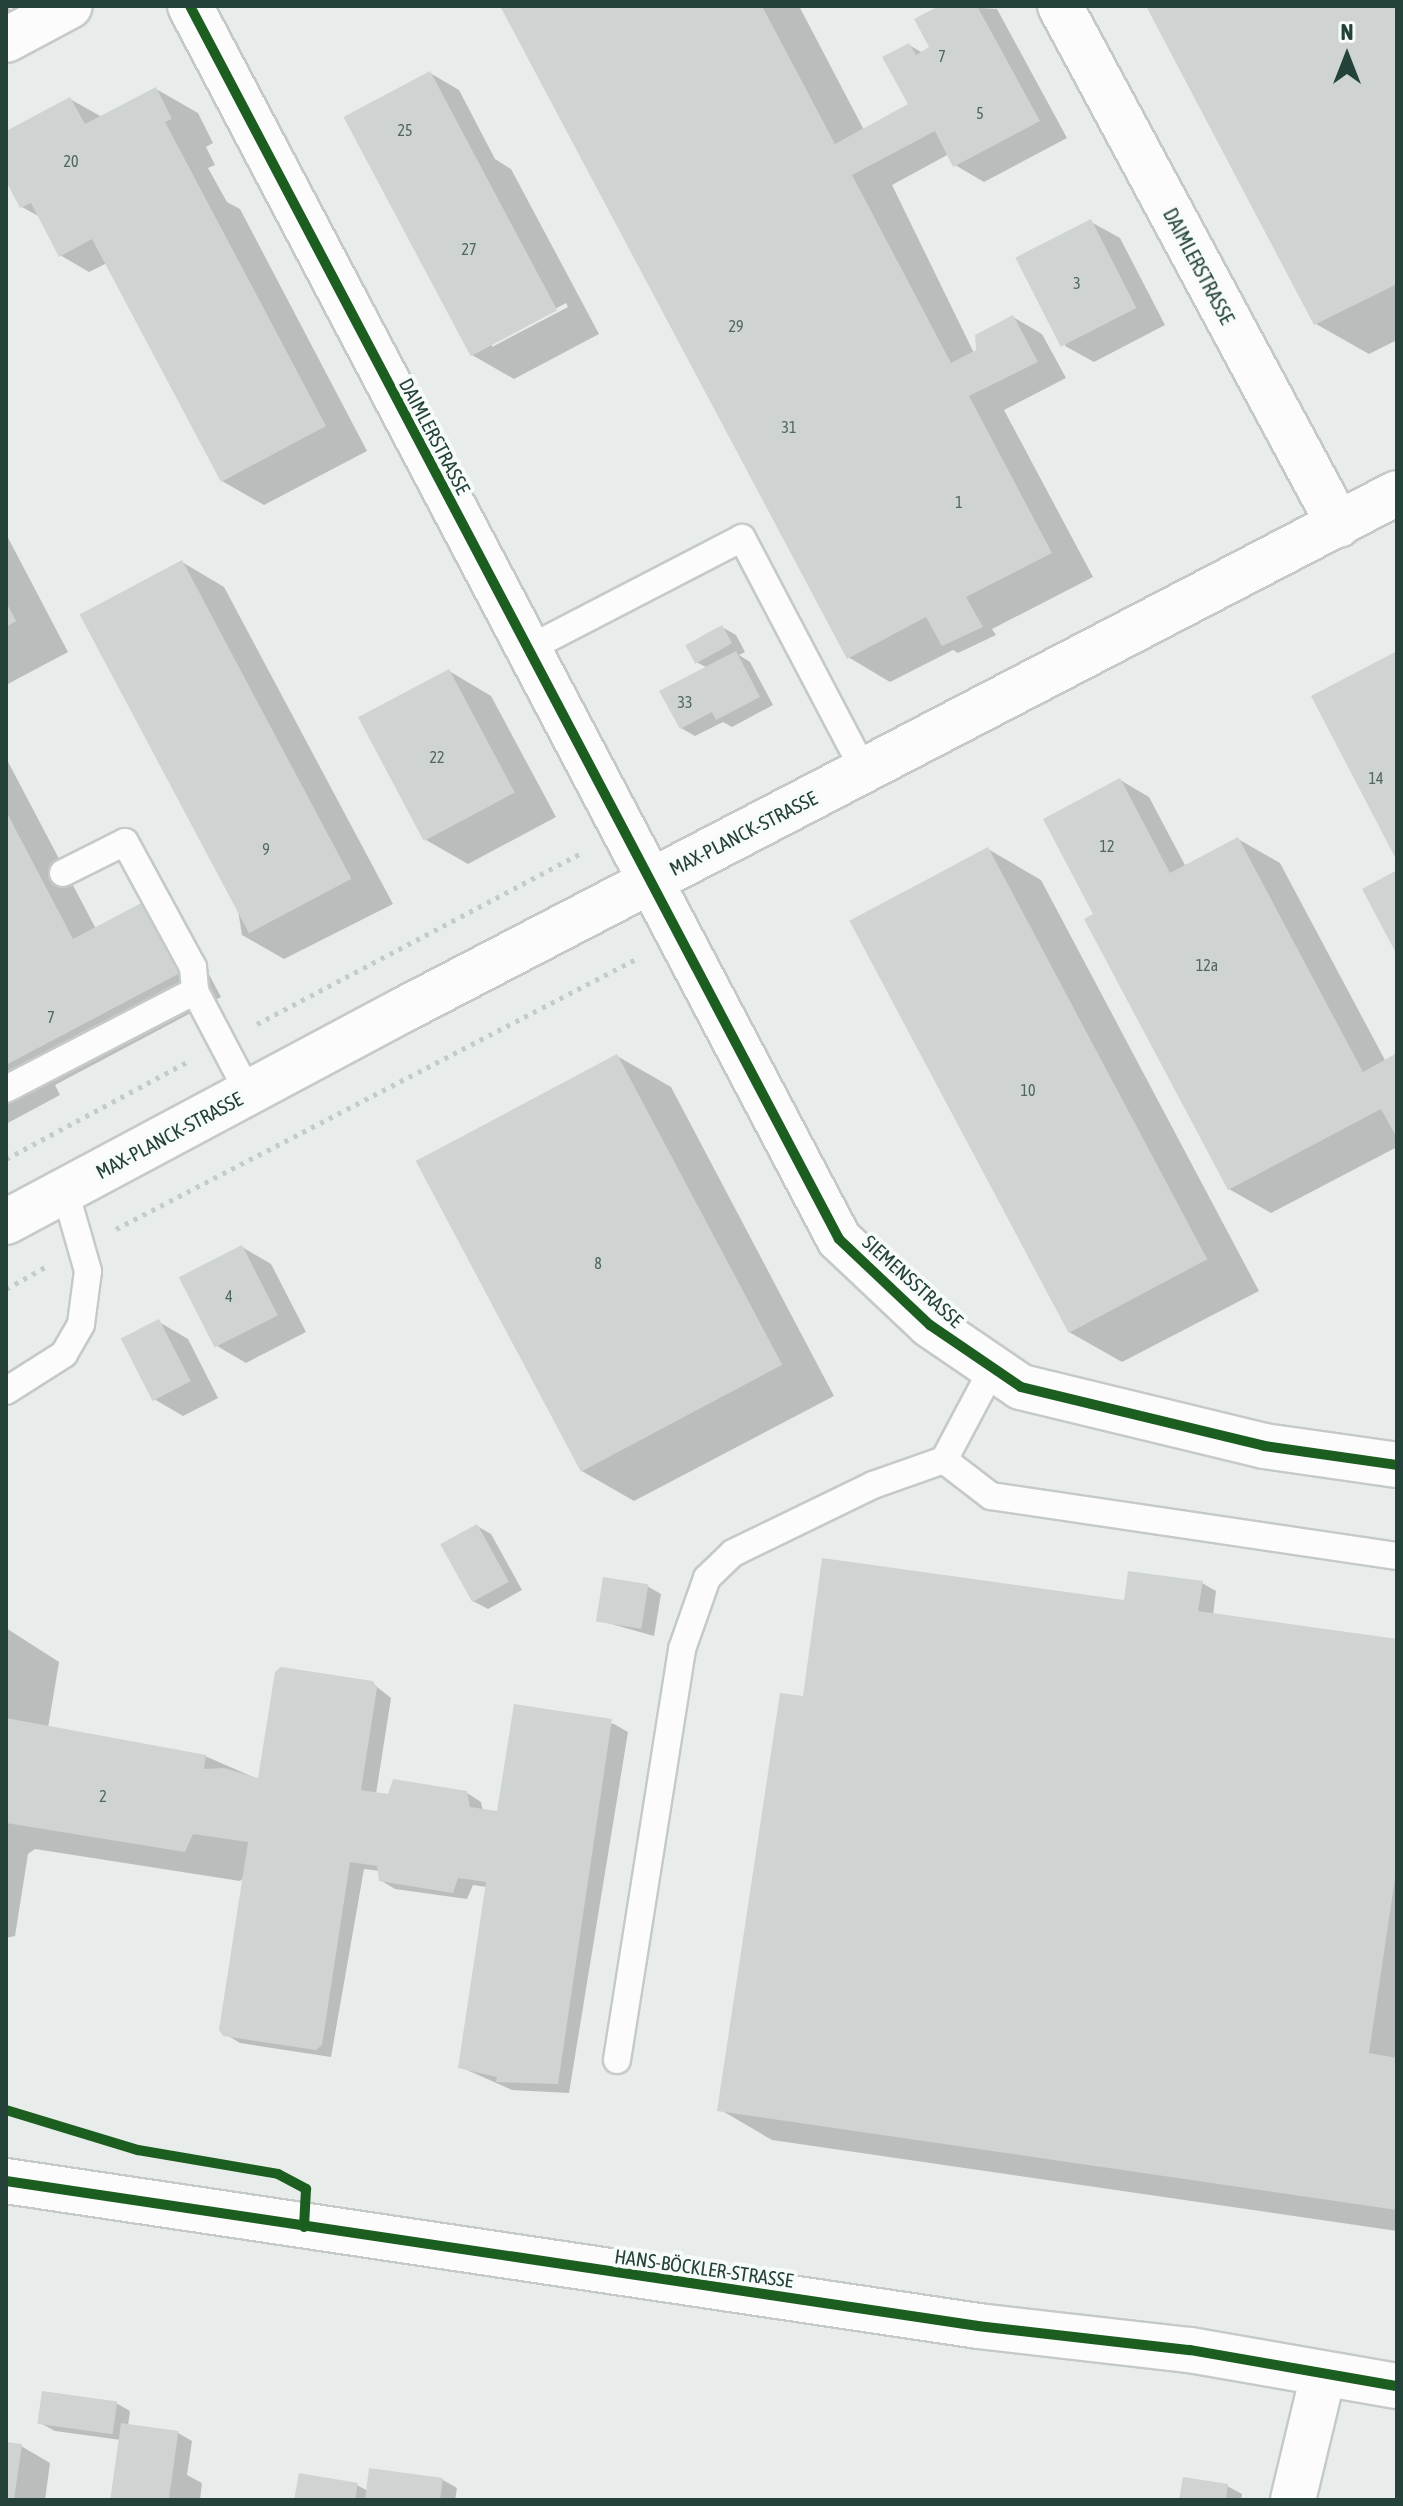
<!DOCTYPE html>
<html>
<head>
<meta charset="utf-8">
<style>
	body { margin:0 }
	#map { position:relative; width:1403px; height:2506px; overflow:hidden; background:#e8edeb; font-family:"Asap Condensed",sans-serif }
	div>[style] { position:absolute }
	.shadow>* { inset:0; background:#0003 }
	.building>* { inset:0; background:#cfd4d2; transform-origin:0 0 }
	.path>* { height:5px; margin-top:-2.5px; transform-origin:0; background:repeating-linear-gradient(90deg,#c3ccca 0 4px,transparent 0 10px) }
	.roads { filter:drop-shadow(2px 0 #c5cac8) drop-shadow(-2px 0 #c5cac8) drop-shadow(0 2px #c5cac8) drop-shadow(0 -2px #c5cac8) }
	.service>* { height:26px; margin:-13px; padding:0 13px; transform-origin:13px; border-radius:13px; background:#fcfcfc }
	.minor>* { height:44px; margin:-22px; padding:0 22px; transform-origin:22px; border-radius:22px; background:#fcfcfc }
	.tertiary>* { height:44px; margin:-22px; padding:0 22px; transform-origin:22px; border-radius:22px; background:#fcfcfc }
	.cycleway>* { height:10px; margin:-5px; padding:0 5px; transform-origin:5px; border-radius:5px; background:#1b5e20 }
	span { translate:-50% -50%; white-space:nowrap; text-align:center; line-height:1.15; -webkit-text-stroke:8px #f7fbf9; paint-order:stroke }
	.number-label { font-size:16px; color:#506761 }
	.number-label span { -webkit-text-stroke-width:0 }
	.street-label { font-size:20px; color:#24423a }
	.frame { position:absolute; inset:0; border:8px solid #24423a; pointer-events:none }
	.north { position:absolute; left:1307px; top:16px; width:80px; height:80px; -webkit-text-stroke:6px #f7fbf9; paint-order:stroke; rotate:0deg; font-size:22px; font-weight:700; line-height:32px; text-align:center; color:#24423a }
	.north::after { content:''; display:block; margin:auto; width:28px; height:36px; background:#24423a; clip-path:polygon(50% 0,100% 100%,50% 72%,0 100%) }
</style>
</head>
<body>
<div id="map">
	<div class="shadow">
		<div style="clip-path:polygon(6px 6px,15px 14px,6px 27px)"></div>
		<div style="clip-path:polygon(503px 6px,799px 6px,864px 130px,910px 105px,909px 45px,923px 53px,932px 48px,943px 6px,997px 9px,1067px 138px,984px 182px,955px 165px,949px 154px,892px 185px,974px 353px,1013px 317px,1042px 334px,1066px 378px,1004px 410px,1093px 577px,992px 629px,996px 635px,958px 653px,953px 650px,890px 682px,848px 657px)"></div>
		<div style="clip-path:polygon(1148px 6px,1397px 6px,1397px 340px,1369px 354px,1316px 324px)"></div>
		<div style="clip-path:polygon(evenodd,430px 73px,459px 90px,495px 159px,511px 169px,599px 334px,514px 379px,472px 355px,430px 73px,566px 303px,568px 307px,492px 347px,492px 343px,566px 303px)"></div>
		<div style="clip-path:polygon(156px 89px,198px 113px,213px 143px,206px 147px,215px 165px,208px 168px,227px 202px,240px 209px,367px 451px,264px 505px,222px 481px,107px 263px,89px 272px,60px 255px,40px 217px,22px 207px,6px 177px,6px 133px,70px 99px,102px 117px)"></div>
		<div style="clip-path:polygon(1091px 222px,1120px 238px,1165px 325px,1094px 362px,1065px 346px)"></div>
		<div style="clip-path:polygon(6px 534px,68px 652px,6px 685px)"></div>
		<div style="clip-path:polygon(182px 562px,224px 587px,393px 904px,284px 959px,242px 935px)"></div>
		<div style="clip-path:polygon(722px 627px,736px 635px,745px 652px,739px 655px,750px 662px,773px 705px,732px 727px,723px 722px,695px 736px,681px 728px,708px 668px,696px 662px)"></div>
		<div style="clip-path:polygon(449px 671px,491px 696px,556px 817px,468px 864px,426px 840px)"></div>
		<div style="clip-path:polygon(6px 758px,96px 929px,143px 905px,185px 929px,221px 997px,55px 1085px,60px 1095px,6px 1124px)"></div>
		<div style="clip-path:polygon(1120px 780px,1149px 797px,1186px 867px,1238px 839px,1280px 863px,1386px 1062px,1397px 1056px,1397px 1147px,1271px 1213px,1229px 1189px,1096px 915px)"></div>
		<div style="clip-path:polygon(988px 849px,1041px 880px,1259px 1291px,1122px 1362px,1069px 1332px)"></div>
		<div style="clip-path:polygon(617px 1056px,671px 1087px,834px 1396px,634px 1501px,580px 1470px)"></div>
		<div style="clip-path:polygon(242px 1247px,271px 1264px,306px 1332px,246px 1363px,217px 1346px)"></div>
		<div style="clip-path:polygon(159px 1322px,188px 1339px,218px 1398px,183px 1416px,154px 1399px)"></div>
		<div style="clip-path:polygon(477px 1526px,491px 1534px,522px 1590px,488px 1609px,473px 1601px)"></div>
		<div style="clip-path:polygon(1202px 1583px,1216px 1591px,1213px 1615px,1397px 1641px,1397px 2231px,772px 2140px,719px 2109px,805px 1698px)"></div>
		<div style="clip-path:polygon(647px 1586px,661px 1594px,654px 1636px,597px 1620px)"></div>
		<div style="clip-path:polygon(6px 1628px,59px 1662px,48px 1728px,205px 1756px,260px 1780px,372px 1683px,391px 1698px,376px 1794px,467px 1793px,481px 1802px,483px 1811px,498px 1813px,516px 1707px,614px 1724px,628px 1732px,569px 2093px,512px 2090px,460px 2067px,487px 1887px,473px 1885px,467px 1899px,395px 1889px,380px 1880px,380px 1871px,364px 1869px,331px 2057px,240px 2043px,225px 2034px,245px 1877px,240px 1881px,35px 1849px,28px 1854px,15px 1936px,6px 1938px)"></div>
		<div style="clip-path:polygon(116px 2403px,130px 2411px,128px 2426px,178px 2433px,192px 2441px,187px 2475px,202px 2483px,200px 2500px,113px 2500px,121px 2440px,55px 2431px,40px 2423px)"></div>
		<div style="clip-path:polygon(6px 2444px,21px 2446px,50px 2463px,45px 2500px,6px 2500px)"></div>
		<div style="clip-path:polygon(443px 2480px,457px 2488px,455px 2500px,296px 2500px,357px 2485px,368px 2491px)"></div>
		<div style="clip-path:polygon(1227px 2486px,1242px 2494px,1241px 2500px,1181px 2500px)"></div>
	</div>
	<div class="building">
		<div style="clip-path:polygon(500px 6px,762px 6px,835px 144px,908px 104px,882px 57px,909px 43px,916px 55px,929px 47px,914px 19px,939px 6px,977px 6px,1040px 121px,953px 167px,935px 131px,852px 175px,951px 363px,976px 350px,975px 335px,1013px 315px,1038px 362px,969px 396px,1052px 553px,966px 597px,983px 627px,942px 646px,926px 617px,847px 659px)"></div>
		<div style="clip-path:polygon(1146px 6px,1397px 6px,1397px 284px,1314px 325px)"></div>
		<div style="left:430px;top:71px;width:271px;height:98px;rotate:62deg"></div>
		<div style="clip-path:polygon(156px 87px,172px 119px,165px 122px,326px 426px,221px 482px,92px 239px,59px 257px,31px 203px,20px 208px,6px 181px,6px 131px,70px 97px,85px 124px)"></div>
		<div style="left:1091px;top:219px;width:100px;height:85px;rotate:63deg"></div>
		<div style="left:182px;top:560px;width:361px;height:116px;rotate:62deg"></div>
		<div style="clip-path:polygon(6px 602px,16px 621px,6px 627px)"></div>
		<div style="left:722px;top:625px;width:21px;height:42px;rotate:61deg"></div>
		<div style="clip-path:polygon(736px 651px,760px 697px,716px 720px,712px 712px,680px 729px,659px 691px)"></div>
		<div style="clip-path:polygon(1397px 651px,1397px 861px,1311px 696px)"></div>
		<div style="left:449px;top:669px;width:140px;height:103px;rotate:62deg"></div>
		<div style="clip-path:polygon(1120px 778px,1170px 873px,1238px 837px,1363px 1072px,1397px 1053px,1397px 1138px,1381px 1109px,1228px 1190px,1084px 919px,1093px 914px,1043px 819px)"></div>
		<div style="clip-path:polygon(6px 811px,73px 939px,143px 902px,180px 973px,6px 1065px)"></div>
		<div style="left:988px;top:847px;width:467px;height:157px;rotate:62deg"></div>
		<div style="clip-path:polygon(1397px 870px,1397px 955px,1362px 889px)"></div>
		<div style="left:617px;top:1054px;width:352px;height:228px;rotate:62deg"></div>
		<div style="left:242px;top:1245px;width:79px;height:71px;rotate:63deg"></div>
		<div style="left:159px;top:1319px;width:70px;height:43px;rotate:63deg"></div>
		<div style="left:477px;top:1524px;width:66px;height:42px;rotate:61deg"></div>
		<div style="clip-path:polygon(822px 1558px,1124px 1600px,1128px 1571px,1203px 1581px,1198px 1611px,1397px 1639px,1397px 1865px,1369px 2053px,1397px 2058px,1397px 2210px,717px 2111px,780px 1693px,803px 1696px)"></div>
		<div style="left:603px;top:1577px;width:46px;height:45px;rotate:9deg"></div>
		<div style="clip-path:polygon(281px 1667px,373px 1681px,377px 1688px,361px 1790px,388px 1794px,393px 1779px,467px 1791px,470px 1807px,497px 1811px,514px 1704px,612px 1719px,558px 2084px,496px 2082px,497px 2077px,458px 2068px,486px 1882px,458px 1878px,453px 1893px,379px 1881px,377px 1866px,350px 1862px,322px 2045px,316px 2050px,223px 2036px,219px 2030px,248px 1842px,193px 1834px,185px 1852px,6px 1823px,6px 1718px,206px 1755px,204px 1769px,224px 1768px,258px 1778px,275px 1672px)"></div>
		<div style="left:42px;top:2391px;width:76px;height:33px;rotate:8deg"></div>
		<div style="left:121px;top:2423px;width:58px;height:78px;rotate:8deg"></div>
		<div style="clip-path:polygon(6px 2442px,22px 2444px,14px 2500px,6px 2500px)"></div>
		<div style="clip-path:polygon(369px 2468px,443px 2478px,440px 2500px,365px 2500px)"></div>
		<div style="clip-path:polygon(299px 2473px,358px 2483px,355px 2500px,294px 2500px)"></div>
		<div style="clip-path:polygon(1183px 2477px,1228px 2484px,1226px 2500px,1179px 2500px)"></div>
	</div>
	<div class="path">
		<div style="left:257px;top:1024px;width:366px;rotate:-27.8deg"></div>
		<div style="left:6px;top:1159px;width:208px;rotate:-28.2deg"></div>
		<div style="left:116px;top:1229px;width:586px;rotate:-27.44deg"></div>
		<div style="left:6px;top:1289px;width:47px;rotate:-29.3deg"></div>
	</div>
	<div class="roads">
		<div class="service">
			<div style="left:526px;top:650px;width:243px;rotate:-27.4deg"></div>
			<div style="left:742px;top:538px;width:262px;rotate:62.3deg"></div>
			<div style="left:63px;top:873px;width:69px;rotate:-26.6deg"></div>
			<div style="left:125px;top:842px;width:142px;rotate:61.5deg"></div>
			<div style="left:193px;top:967px;width:24px;rotate:85deg"></div>
			<div style="left:6px;top:1089px;width:213px;rotate:-27.4deg"></div>
			<div style="left:195px;top:991px;width:114px;rotate:62.3deg"></div>
			<div style="left:6px;top:1391px;width:69px;rotate:-32.5deg"></div>
			<div style="left:64px;top:1354px;width:34px;rotate:-60deg"></div>
			<div style="left:81px;top:1324px;width:53px;rotate:-82.5deg"></div>
			<div style="left:88px;top:1271px;width:83px;rotate:-106deg"></div>
			<div style="left:944px;top:1460px;width:59px;rotate:37.5deg"></div>
			<div style="left:991px;top:1496px;width:410px;rotate:8.4deg"></div>
			<div style="left:617px;top:2060px;width:416px;rotate:-81deg"></div>
			<div style="left:682px;top:1649px;width:75px;rotate:-70.6deg"></div>
			<div style="left:707px;top:1578px;width:36px;rotate:-44deg"></div>
			<div style="left:733px;top:1553px;width:156px;rotate:-25.9deg"></div>
			<div style="left:873px;top:1485px;width:75px;rotate:-19.4deg"></div>
			<div style="left:944px;top:1460px;width:104px;rotate:-62deg"></div>
		</div>
		<div class="minor">
			<div style="left:190px;top:6px;width:1393px;rotate:62.24deg"></div>
			<div style="left:839px;top:1239px;width:125px;rotate:43.4deg"></div>
			<div style="left:930px;top:1325px;width:110px;rotate:34.3deg"></div>
			<div style="left:1021px;top:1387px;width:250px;rotate:13.6deg"></div>
			<div style="left:1264px;top:1446px;width:134px;rotate:8.1deg"></div>
			<div style="left:1060px;top:6px;width:589px;rotate:61.74deg"></div>
			<div style="left:6px;top:40px;width:72px;rotate:-28deg"></div>
			<div style="left:1293px;top:2500px;width:129px;rotate:-76.5deg"></div>
		</div>
		<div class="tertiary">
			<div style="left:6px;top:1222px;width:450px;rotate:-28.1deg"></div>
			<div style="left:403px;top:1010px;width:1120px;rotate:-27.48deg"></div>
			<div style="left:6px;top:2181px;width:983px;rotate:8.48deg"></div>
			<div style="left:978px;top:2326px;width:213px;rotate:6.5deg"></div>
			<div style="left:1190px;top:2350px;width:210px;rotate:9.9deg"></div>
		</div>
	</div>
	<div class="cycleway">
		<div style="left:190px;top:6px;width:1393px;rotate:62.24deg"></div>
		<div style="left:839px;top:1239px;width:125px;rotate:43.4deg"></div>
		<div style="left:930px;top:1325px;width:110px;rotate:34.3deg"></div>
		<div style="left:1021px;top:1387px;width:250px;rotate:13.6deg"></div>
		<div style="left:1264px;top:1446px;width:134px;rotate:8.1deg"></div>
		<div style="left:6px;top:2110px;width:138px;rotate:16.9deg"></div>
		<div style="left:138px;top:2150px;width:142px;rotate:9.7deg"></div>
		<div style="left:278px;top:2174px;width:32px;rotate:28deg"></div>
		<div style="left:306px;top:2189px;width:38px;rotate:93deg"></div>
		<div style="left:6px;top:2181px;width:983px;rotate:8.48deg"></div>
		<div style="left:978px;top:2326px;width:213px;rotate:6.5deg"></div>
		<div style="left:1190px;top:2350px;width:210px;rotate:9.9deg"></div>
	</div>
	<div class="number-label">
		<span style="left:942px;top:56px">7</span>
		<span style="left:980px;top:113px">5</span>
		<span style="left:405px;top:130px">25</span>
		<span style="left:71px;top:161px">20</span>
		<span style="left:469px;top:249px">27</span>
		<span style="left:1077px;top:283px">3</span>
		<span style="left:736px;top:326px">29</span>
		<span style="left:789px;top:427px">31</span>
		<span style="left:959px;top:502px">1</span>
		<span style="left:685px;top:702px">33</span>
		<span style="left:437px;top:757px">22</span>
		<span style="left:1376px;top:778px">14</span>
		<span style="left:1107px;top:846px">12</span>
		<span style="left:266px;top:849px">9</span>
		<span style="left:1207px;top:965px">12a</span>
		<span style="left:51px;top:1017px">7</span>
		<span style="left:1028px;top:1090px">10</span>
		<span style="left:598px;top:1263px">8</span>
		<span style="left:229px;top:1296px">4</span>
		<span style="left:103px;top:1796px">2</span>
	</div>
	<div class="street-label">
		<span style="left:1199px;top:266px;rotate:62deg">DAIMLERSTRASSE</span>
		<span style="left:435px;top:436px;rotate:62deg">DAIMLERSTRASSE</span>
		<span style="left:743px;top:833px;rotate:-27deg">MAX-PLANCK-STRASSE</span>
		<span style="left:169px;top:1135px;rotate:-28deg">MAX-PLANCK-STRASSE</span>
		<span style="left:913px;top:1281px;rotate:42deg">SIEMENSSTRASSE</span>
		<span style="left:704px;top:2268px;rotate:8deg">HANS-BÖCKLER-STRASSE</span>
	</div>
	<div class="frame"></div>
	<div class="north">N</div>
</div>
</body>
</html>
